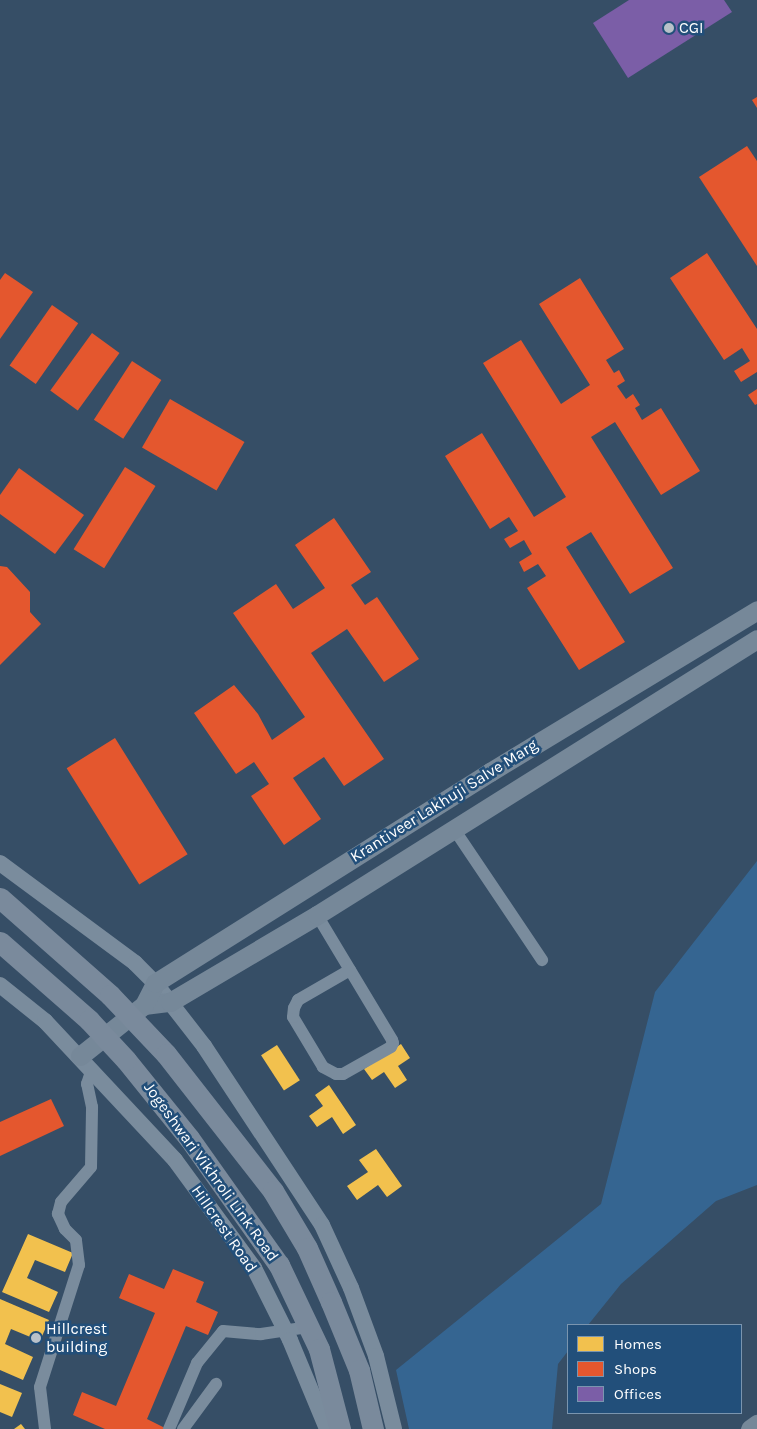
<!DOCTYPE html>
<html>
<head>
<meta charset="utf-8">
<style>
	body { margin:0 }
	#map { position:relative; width:757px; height:1429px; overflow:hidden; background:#364e66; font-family:Karla,sans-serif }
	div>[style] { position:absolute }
	.green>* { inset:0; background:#356591 }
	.homes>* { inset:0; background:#f2c14e; transform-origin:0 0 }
	.shops>* { inset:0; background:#e4572e; transform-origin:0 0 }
	.offices>* { inset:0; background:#7b5ea7 }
	.minor>* { height:12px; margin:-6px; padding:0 6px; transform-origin:6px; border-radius:6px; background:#7a8c9d }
	.tertiary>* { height:16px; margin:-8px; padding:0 8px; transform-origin:8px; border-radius:8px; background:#7a8c9d }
	.secondary>* { height:19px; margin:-9.5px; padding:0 9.5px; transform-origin:9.5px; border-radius:9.5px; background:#768899 }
	.primary>* { height:21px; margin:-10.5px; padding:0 10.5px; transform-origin:10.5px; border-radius:10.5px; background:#7a8a9c }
	.primary-bridge>* { height:21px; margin:-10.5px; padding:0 10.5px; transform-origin:10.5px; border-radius:10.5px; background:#7a8a9c }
	.dots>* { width:14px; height:14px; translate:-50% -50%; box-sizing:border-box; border:2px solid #224f7a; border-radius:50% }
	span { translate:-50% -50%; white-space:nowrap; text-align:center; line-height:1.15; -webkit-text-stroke:5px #224f7a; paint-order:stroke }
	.poi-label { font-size:16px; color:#fff }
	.left { translate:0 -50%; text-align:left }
	.street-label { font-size:16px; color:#fff }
	.legend { position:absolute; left:567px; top:1324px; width:175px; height:90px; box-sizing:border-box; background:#224f7a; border:1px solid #7a95af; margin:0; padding:6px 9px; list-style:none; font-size:15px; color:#fff }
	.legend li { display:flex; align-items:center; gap:10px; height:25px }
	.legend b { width:25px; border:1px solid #7a95af }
</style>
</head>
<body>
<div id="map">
	<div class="green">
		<div style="clip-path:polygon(757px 861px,757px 1185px,716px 1201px,621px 1284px,588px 1325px,568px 1325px,568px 1351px,558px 1364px,552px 1429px,409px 1429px,396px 1370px,601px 1204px,655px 992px)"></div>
	</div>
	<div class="homes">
		<div style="clip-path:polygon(401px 1044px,410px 1058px,398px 1066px,407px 1080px,395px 1088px,384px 1072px,372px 1080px,364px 1069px)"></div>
		<div style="left:277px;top:1045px;width:42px;height:19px;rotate:57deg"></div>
		<div style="clip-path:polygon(329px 1085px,356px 1125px,343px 1134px,332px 1117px,317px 1127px,309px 1116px,323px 1106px,315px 1095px)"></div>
		<div style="clip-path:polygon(376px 1149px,402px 1186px,387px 1197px,378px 1185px,357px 1200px,347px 1186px,368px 1172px,359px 1160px)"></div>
		<div style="clip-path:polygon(28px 1234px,73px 1253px,65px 1272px,35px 1260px,27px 1278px,58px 1292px,49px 1312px,2px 1292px)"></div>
		<div style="clip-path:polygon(0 1299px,49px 1320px,40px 1341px,11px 1329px,5px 1344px,33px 1357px,23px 1380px,0 1370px)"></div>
		<div style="clip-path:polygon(0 1384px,22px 1393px,12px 1417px,0 1412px)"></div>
		<div style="clip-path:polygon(21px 1424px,25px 1429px,14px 1429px)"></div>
	</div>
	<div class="shops">
		<div style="clip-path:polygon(757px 97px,757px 108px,752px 100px)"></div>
		<div style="clip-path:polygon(747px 146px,757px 161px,757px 266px,699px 177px)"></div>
		<div style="clip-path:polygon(707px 253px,757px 329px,757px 372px,741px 382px,734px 371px,750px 361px,742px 348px,724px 360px,670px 278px)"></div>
		<div style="clip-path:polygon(5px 273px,33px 292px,0 339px,0 280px)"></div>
		<div style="clip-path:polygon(580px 278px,624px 349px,606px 360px,614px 373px,619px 370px,625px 381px,617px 386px,626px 399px,633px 394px,640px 405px,635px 408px,642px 420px,661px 408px,700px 471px,661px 495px,615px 422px,591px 437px,673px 568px,630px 594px,591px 532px,566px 547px,625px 642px,579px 670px,527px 588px,546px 576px,538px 564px,524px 572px,519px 562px,532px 554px,524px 540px,510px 548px,504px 539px,518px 531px,509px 517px,490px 529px,445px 456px,482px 433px,534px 517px,566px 497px,483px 363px,521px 340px,561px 404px,590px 385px,539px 304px)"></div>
		<div style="left:52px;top:305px;width:32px;height:74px;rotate:35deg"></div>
		<div style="left:92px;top:333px;width:34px;height:71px;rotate:36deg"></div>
		<div style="left:132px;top:361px;width:35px;height:70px;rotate:33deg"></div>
		<div style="clip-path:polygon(757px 389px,757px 404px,755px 405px,748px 395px)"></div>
		<div style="left:170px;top:399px;width:86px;height:56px;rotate:30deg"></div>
		<div style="left:125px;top:467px;width:36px;height:97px;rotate:32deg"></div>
		<div style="clip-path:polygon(19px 468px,84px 515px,55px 554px,0 514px,0 495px)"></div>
		<div style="clip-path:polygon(334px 518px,371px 572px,351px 585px,365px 605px,377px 597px,419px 659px,384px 682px,347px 629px,311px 653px,384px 759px,344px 786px,324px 757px,293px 778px,321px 819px,284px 845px,251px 796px,269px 784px,254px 762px,236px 774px,194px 713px,234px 685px,258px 714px,272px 740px,305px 717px,233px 613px,276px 584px,293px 609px,325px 588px,295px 545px)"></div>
		<div style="clip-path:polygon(0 566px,7px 567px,30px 592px,30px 612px,41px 624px,0 665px)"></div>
		<div style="left:115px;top:738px;width:137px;height:57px;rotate:58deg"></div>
		<div style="clip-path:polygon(51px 1099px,64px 1126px,0 1156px,0 1122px)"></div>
		<div style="clip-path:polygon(173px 1269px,204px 1282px,196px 1302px,218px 1312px,208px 1335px,186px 1326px,147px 1419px,167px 1429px,105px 1429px,73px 1415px,82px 1392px,116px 1406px,155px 1313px,119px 1298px,129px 1274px,164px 1289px)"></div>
	</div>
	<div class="offices">
		<div style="clip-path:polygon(629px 0,724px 0,732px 12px,628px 78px,593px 23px)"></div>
	</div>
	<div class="minor">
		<div style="left:454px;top:829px;width:158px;rotate:56.1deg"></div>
		<div style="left:317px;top:915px;width:146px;rotate:59deg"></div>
		<div style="left:392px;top:1040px;width:3px;rotate:72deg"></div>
		<div style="left:393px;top:1043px;width:4px;rotate:117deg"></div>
		<div style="left:391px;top:1047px;width:55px;rotate:150.6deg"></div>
		<div style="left:343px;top:1074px;width:7px;rotate:180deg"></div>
		<div style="left:336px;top:1074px;width:15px;rotate:-152deg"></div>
		<div style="left:323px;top:1067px;width:58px;rotate:-121deg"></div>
		<div style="left:293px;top:1017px;width:9px;rotate:-84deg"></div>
		<div style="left:294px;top:1008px;width:9px;rotate:-63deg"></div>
		<div style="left:298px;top:1000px;width:60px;rotate:-30deg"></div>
		<div style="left:45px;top:1429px;width:42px;rotate:-96.8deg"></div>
		<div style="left:40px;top:1387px;width:128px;rotate:-72.3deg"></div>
		<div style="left:79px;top:1265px;width:25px;rotate:-97deg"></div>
		<div style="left:76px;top:1240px;width:16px;rotate:-135deg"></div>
		<div style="left:65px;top:1229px;width:17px;rotate:-115deg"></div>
		<div style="left:58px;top:1214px;width:12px;rotate:-76deg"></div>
		<div style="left:61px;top:1202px;width:46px;rotate:-49.4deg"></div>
		<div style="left:91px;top:1167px;width:60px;rotate:-89deg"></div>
		<div style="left:92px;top:1107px;width:24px;rotate:-102deg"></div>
		<div style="left:87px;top:1084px;width:16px;rotate:-72deg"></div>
		<div style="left:169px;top:1429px;width:72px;rotate:-67deg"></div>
		<div style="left:197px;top:1363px;width:41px;rotate:-50.9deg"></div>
		<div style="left:223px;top:1331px;width:38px;rotate:5deg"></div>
		<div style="left:261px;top:1334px;width:49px;rotate:-8.3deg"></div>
		<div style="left:183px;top:1429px;width:56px;rotate:-53.7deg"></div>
	</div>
	<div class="tertiary">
		<div style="left:0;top:863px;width:168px;rotate:36.5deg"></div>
		<div style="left:135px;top:963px;width:28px;rotate:45deg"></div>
		<div style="left:155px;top:983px;width:80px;rotate:52.1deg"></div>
		<div style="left:204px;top:1046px;width:214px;rotate:56.6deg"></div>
		<div style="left:322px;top:1225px;width:69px;rotate:65.3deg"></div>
		<div style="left:351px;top:1288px;width:72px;rotate:69.8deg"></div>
		<div style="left:376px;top:1356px;width:75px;rotate:76.1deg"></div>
		<div style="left:0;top:985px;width:58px;rotate:38.7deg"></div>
		<div style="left:45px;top:1021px;width:190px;rotate:46.9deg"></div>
		<div style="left:175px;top:1160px;width:134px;rotate:53.8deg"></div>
		<div style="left:254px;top:1268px;width:80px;rotate:63.4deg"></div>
		<div style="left:290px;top:1340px;width:96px;rotate:67.4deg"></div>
	</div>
	<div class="secondary">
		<div style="left:144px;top:1005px;width:26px;rotate:-7deg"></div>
		<div style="left:170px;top:1002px;width:171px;rotate:-30.6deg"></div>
		<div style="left:317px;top:915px;width:519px;rotate:-32.1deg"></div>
		<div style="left:80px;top:1056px;width:82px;rotate:-38.6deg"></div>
		<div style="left:144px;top:1005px;width:25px;rotate:-63deg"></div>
		<div style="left:155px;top:983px;width:396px;rotate:-32.2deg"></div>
		<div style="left:490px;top:772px;width:312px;rotate:-31.2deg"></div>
		<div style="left:750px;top:1429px;width:9px;rotate:-36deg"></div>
	</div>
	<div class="primary">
		<div style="left:0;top:942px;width:118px;rotate:41.2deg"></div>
		<div style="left:126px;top:1060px;width:100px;rotate:51.1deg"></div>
		<div style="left:189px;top:1138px;width:156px;rotate:54.7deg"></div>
		<div style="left:279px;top:1265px;width:93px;rotate:64.5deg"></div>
		<div style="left:319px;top:1349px;width:83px;rotate:75.3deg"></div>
	</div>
	<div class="primary-bridge">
		<div style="left:0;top:898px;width:147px;rotate:41.4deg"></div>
		<div style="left:110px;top:995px;width:81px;rotate:46.5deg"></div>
		<div style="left:166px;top:1054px;width:174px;rotate:52deg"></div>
		<div style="left:273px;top:1191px;width:66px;rotate:59.2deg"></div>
		<div style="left:307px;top:1248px;width:59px;rotate:66deg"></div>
		<div style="left:331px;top:1302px;width:74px;rotate:67.6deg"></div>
		<div style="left:359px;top:1370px;width:61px;rotate:76.7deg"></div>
		<div style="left:89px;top:1020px;width:54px;rotate:47.2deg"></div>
	</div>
	<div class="dots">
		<div style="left:669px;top:28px;background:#b9c1c9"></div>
		<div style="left:36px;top:1338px;background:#b9c1c9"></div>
	</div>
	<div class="poi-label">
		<span class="left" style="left:679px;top:28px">CGI</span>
		<span class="left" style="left:46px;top:1338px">Hillcrest<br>building</span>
	</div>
	<div class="street-label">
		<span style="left:444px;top:801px;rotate:-32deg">Krantiveer Lakhuji Salve Marg</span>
		<span style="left:211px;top:1172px;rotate:54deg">Jogeshwari Vikhroli Link Road</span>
		<span style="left:224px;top:1229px;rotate:55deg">Hillcrest Road</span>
	</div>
	<ul class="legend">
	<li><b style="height:14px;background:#f2c14e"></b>Homes</li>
	<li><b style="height:14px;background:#e4572e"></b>Shops</li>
	<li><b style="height:14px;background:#7b5ea7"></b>Offices</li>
	</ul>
</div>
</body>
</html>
